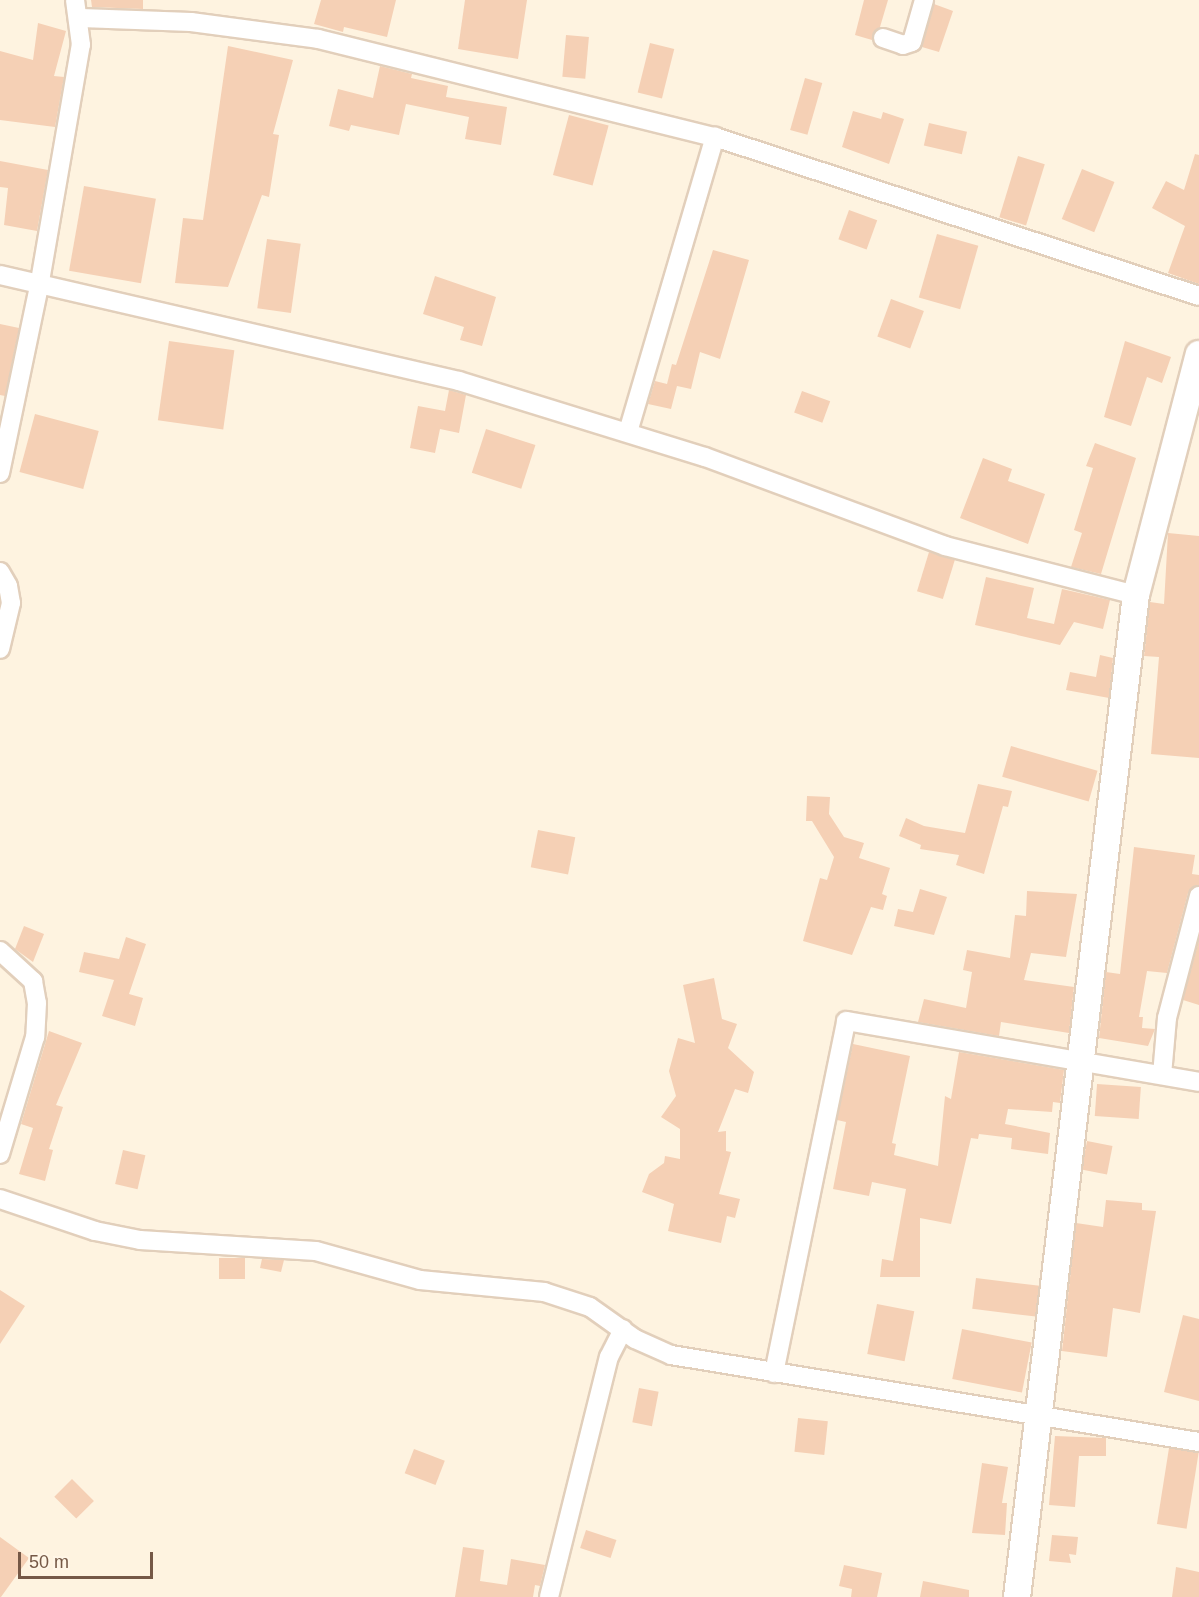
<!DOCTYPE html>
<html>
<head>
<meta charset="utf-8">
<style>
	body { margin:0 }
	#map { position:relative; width:1199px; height:1597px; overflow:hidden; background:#fef3e0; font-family:Helvetica,sans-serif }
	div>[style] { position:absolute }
	.building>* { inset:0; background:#f5d0b5; transform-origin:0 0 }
	.roads { filter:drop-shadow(2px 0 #e2cfbb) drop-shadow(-2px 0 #e2cfbb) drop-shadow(0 2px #e2cfbb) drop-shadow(0 -2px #e2cfbb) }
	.minor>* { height:18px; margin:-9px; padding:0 9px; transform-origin:9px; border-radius:9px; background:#fff }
	.secondary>* { height:26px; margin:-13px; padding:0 13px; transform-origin:13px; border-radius:13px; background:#fff }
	span { translate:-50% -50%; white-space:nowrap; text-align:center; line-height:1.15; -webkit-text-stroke:6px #fff6e7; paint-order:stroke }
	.scale { position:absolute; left:18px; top:1552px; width:135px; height:27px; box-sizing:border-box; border:3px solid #755846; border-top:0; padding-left:8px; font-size:18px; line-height:21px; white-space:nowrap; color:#755846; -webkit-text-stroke:4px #fff6e7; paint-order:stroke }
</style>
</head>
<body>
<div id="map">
	<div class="building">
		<div style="clip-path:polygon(91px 0,143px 0,143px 9px,92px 7px)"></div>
		<div style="clip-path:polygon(321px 0,396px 0,387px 37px,344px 27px,343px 32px,314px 24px)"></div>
		<div style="clip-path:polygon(465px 0,527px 0,518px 59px,458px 49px)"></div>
		<div style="clip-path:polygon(864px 0,888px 0,880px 27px,872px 40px,855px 35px)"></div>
		<div style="clip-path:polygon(934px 4px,953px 11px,939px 52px,922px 47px)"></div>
		<div style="clip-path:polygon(38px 23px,66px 31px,54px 76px,64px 77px,55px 127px,0 120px,0 51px,33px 60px)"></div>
		<div style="left:566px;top:35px;width:23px;height:42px;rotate:5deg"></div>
		<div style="left:650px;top:43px;width:25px;height:51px;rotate:14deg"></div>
		<div style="clip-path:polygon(228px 46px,293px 60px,273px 134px,279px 135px,269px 197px,262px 195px,228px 287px,175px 283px,183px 218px,203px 220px)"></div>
		<div style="clip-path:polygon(380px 66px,412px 74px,411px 78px,448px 86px,446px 97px,507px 107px,501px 145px,465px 139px,469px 117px,406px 104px,399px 135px,351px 125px,349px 131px,329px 126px,338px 89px,373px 98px)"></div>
		<div style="left:805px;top:78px;width:18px;height:54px;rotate:16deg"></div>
		<div style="clip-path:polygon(853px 111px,881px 119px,883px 112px,904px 119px,889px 164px,842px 147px)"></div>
		<div style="left:569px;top:115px;width:41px;height:62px;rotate:15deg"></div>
		<div style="left:929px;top:123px;width:39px;height:23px;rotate:13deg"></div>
		<div style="clip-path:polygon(1195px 154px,1199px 155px,1199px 284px,1168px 273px,1185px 226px,1152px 208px,1166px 181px,1184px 190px)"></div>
		<div style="left:1018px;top:156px;width:28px;height:64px;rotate:17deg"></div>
		<div style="clip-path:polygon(0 161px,48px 170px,37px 231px,4px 225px,8px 188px,0 187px)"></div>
		<div style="left:1082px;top:169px;width:35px;height:54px;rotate:22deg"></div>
		<div style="left:84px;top:186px;width:73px;height:86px;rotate:10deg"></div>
		<div style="left:849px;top:210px;width:30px;height:31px;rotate:20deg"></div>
		<div style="left:937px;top:234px;width:43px;height:66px;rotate:16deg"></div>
		<div style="left:267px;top:239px;width:34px;height:70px;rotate:8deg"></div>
		<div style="clip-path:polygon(713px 250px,749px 260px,720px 359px,700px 352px,691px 389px,677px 386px,671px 409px,648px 404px,655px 381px,667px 384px,672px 364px,676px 365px)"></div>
		<div style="clip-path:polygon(435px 276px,496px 297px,482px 346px,460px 340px,464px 327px,423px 314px)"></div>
		<div style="left:891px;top:299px;width:35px;height:40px;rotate:20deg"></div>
		<div style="clip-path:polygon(0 324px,19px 328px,5px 396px,0 395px)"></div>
		<div style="left:169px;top:341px;width:66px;height:80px;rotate:8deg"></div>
		<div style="clip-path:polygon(1125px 341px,1171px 357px,1162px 383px,1147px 377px,1131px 426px,1104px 417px)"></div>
		<div style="clip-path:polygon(449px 390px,466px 395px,459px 433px,440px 429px,435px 453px,410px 448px,418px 406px,445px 411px)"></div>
		<div style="left:802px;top:391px;width:30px;height:23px;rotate:20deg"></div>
		<div style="left:35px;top:414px;width:66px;height:60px;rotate:15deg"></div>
		<div style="left:486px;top:429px;width:52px;height:46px;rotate:18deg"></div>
		<div style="clip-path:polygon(1095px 443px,1136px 458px,1101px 574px,1071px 567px,1082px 533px,1074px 530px,1093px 468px,1086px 466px)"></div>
		<div style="clip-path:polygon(983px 458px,1012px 469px,1008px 481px,1045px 494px,1028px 544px,960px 518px)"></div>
		<div style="clip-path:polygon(1168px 533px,1199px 536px,1199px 758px,1151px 754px,1159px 657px,1144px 656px,1150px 602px,1164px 604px)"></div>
		<div style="left:929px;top:552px;width:27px;height:41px;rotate:17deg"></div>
		<div style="clip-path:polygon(986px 577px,1034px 588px,1027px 618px,1054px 624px,1062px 589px,1110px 600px,1103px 629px,1074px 622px,1060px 645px,975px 625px)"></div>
		<div style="clip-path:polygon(1100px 655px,1113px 658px,1109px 698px,1066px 690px,1070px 672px,1096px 677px)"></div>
		<div style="left:1011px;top:746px;width:90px;height:32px;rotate:16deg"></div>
		<div style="clip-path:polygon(978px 784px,1012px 791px,1008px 807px,1003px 806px,984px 874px,956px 865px,959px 855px,920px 849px,921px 845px,899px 836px,906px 818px,924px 826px,965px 833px)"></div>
		<div style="clip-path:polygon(807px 796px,830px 797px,829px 814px,844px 837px,864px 843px,859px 858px,890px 868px,882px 894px,887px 896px,883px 910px,871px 907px,852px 955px,803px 941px,820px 878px,827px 880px,834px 857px,812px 821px,806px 821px)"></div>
		<div style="left:538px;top:830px;width:38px;height:38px;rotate:11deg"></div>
		<div style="clip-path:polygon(1134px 847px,1195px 855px,1192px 874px,1199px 875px,1199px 885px,1188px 893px,1167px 973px,1147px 971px,1139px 1017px,1143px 1017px,1142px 1028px,1155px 1029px,1148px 1046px,1099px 1038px,1106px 972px,1120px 974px)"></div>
		<div style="clip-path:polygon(920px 889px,947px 897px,934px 935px,894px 926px,898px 909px,913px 912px)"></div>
		<div style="clip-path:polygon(1027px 891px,1077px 894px,1066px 957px,1031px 953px,1024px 980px,1074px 987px,1069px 1033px,1001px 1022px,999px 1036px,918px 1022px,924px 999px,966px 1008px,972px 972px,963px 970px,967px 950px,1010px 958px,1015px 915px,1026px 916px)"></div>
		<div style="clip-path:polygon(24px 926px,44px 934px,33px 962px,15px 949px)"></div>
		<div style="clip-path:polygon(126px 937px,146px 944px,129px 994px,143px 998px,135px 1026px,102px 1016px,114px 980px,79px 972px,84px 952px,119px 959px)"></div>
		<div style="clip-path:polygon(1199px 940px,1199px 1005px,1183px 1000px)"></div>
		<div style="clip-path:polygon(714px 978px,722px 1019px,737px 1024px,728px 1048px,754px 1072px,748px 1093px,735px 1089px,718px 1132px,726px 1131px,726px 1151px,731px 1152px,719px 1194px,740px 1199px,735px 1218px,727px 1216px,721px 1243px,668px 1231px,674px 1204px,642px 1192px,649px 1174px,664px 1163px,665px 1156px,680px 1159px,680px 1129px,661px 1117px,676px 1096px,669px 1071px,678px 1038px,695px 1043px,683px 985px)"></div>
		<div style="clip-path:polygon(49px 1031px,82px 1043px,56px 1105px,63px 1107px,49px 1149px,53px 1150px,45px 1181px,19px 1174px,33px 1128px,21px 1124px)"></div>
		<div style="clip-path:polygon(853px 1044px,910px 1056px,892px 1143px,896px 1144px,894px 1155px,938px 1166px,945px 1096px,951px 1099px,959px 1052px,1064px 1070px,1060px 1103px,1053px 1102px,1052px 1112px,1008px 1109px,1005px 1124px,1050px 1133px,1048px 1154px,1011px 1149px,1012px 1138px,979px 1134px,978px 1139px,971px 1138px,951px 1224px,920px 1218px,920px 1277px,880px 1277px,882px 1259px,893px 1261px,906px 1189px,872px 1182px,869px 1196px,833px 1189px,846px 1122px,837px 1120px)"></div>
		<div style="left:1097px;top:1084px;width:44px;height:32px;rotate:4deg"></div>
		<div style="left:1087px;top:1141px;width:26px;height:29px;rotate:11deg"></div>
		<div style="left:123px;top:1150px;width:23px;height:35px;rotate:13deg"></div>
		<div style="clip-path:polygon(1106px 1200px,1142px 1203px,1142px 1210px,1156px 1211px,1140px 1313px,1113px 1308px,1107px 1357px,1062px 1351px,1076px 1223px,1103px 1227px)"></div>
		<div style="left:219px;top:1258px;width:26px;height:21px"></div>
		<div style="clip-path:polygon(262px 1259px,284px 1260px,281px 1272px,260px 1268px)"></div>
		<div style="left:976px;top:1278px;width:64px;height:31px;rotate:7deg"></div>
		<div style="clip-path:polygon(0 1290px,25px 1306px,0 1344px)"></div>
		<div style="left:877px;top:1304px;width:38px;height:51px;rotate:11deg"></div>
		<div style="clip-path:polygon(1183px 1315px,1199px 1319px,1199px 1401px,1164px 1392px)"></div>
		<div style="left:962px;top:1329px;width:71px;height:51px;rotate:11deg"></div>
		<div style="left:639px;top:1388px;width:20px;height:35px;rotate:11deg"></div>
		<div style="left:798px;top:1418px;width:30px;height:34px;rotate:6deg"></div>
		<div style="clip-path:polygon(1055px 1436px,1106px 1438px,1106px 1456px,1079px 1456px,1075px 1507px,1049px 1505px)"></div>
		<div style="left:1169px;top:1448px;width:30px;height:77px;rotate:9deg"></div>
		<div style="left:414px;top:1449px;width:33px;height:26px;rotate:21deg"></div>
		<div style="clip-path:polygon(982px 1463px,1008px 1467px,1002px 1503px,1007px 1503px,1005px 1535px,972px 1533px)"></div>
		<div style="left:72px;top:1479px;width:31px;height:25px;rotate:45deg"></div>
		<div style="left:586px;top:1530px;width:32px;height:19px;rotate:18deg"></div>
		<div style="clip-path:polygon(1052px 1535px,1078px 1537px,1076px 1555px,1069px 1554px,1071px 1563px,1049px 1561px)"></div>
		<div style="clip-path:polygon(0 1537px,29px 1558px,1px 1597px,0 1597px)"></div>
		<div style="clip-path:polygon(463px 1547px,484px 1550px,480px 1581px,507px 1585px,511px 1559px,545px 1565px,540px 1586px,535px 1585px,533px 1597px,455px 1597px)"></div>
		<div style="clip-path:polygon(844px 1565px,882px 1573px,877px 1597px,851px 1597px,852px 1589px,839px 1586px)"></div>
		<div style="clip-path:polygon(1176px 1567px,1199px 1572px,1199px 1597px,1172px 1597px)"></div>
		<div style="clip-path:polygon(923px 1581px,969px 1590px,969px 1597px,920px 1597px)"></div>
	</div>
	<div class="roads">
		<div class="minor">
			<div style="left:81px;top:18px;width:110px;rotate:2.1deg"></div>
			<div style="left:191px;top:22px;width:128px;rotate:7.6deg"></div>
			<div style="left:318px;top:39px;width:409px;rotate:13.9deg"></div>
			<div style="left:715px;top:137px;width:509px;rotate:18.19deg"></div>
			<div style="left:883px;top:38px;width:21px;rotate:19deg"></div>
			<div style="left:903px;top:45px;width:9px;rotate:-18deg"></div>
			<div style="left:912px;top:42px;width:44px;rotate:-74.1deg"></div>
			<div style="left:0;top:275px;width:471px;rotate:13deg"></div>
			<div style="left:459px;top:381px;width:257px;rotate:17.2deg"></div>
			<div style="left:705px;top:457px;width:256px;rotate:20.3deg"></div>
			<div style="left:945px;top:546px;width:197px;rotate:14.4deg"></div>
			<div style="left:628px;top:432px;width:308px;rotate:-73.6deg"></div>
			<div style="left:0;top:473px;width:190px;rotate:-78.2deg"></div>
			<div style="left:39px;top:287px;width:246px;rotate:-80.2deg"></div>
			<div style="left:81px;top:45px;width:45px;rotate:-97.6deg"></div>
			<div style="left:0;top:572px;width:16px;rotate:60deg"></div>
			<div style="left:8px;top:586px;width:17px;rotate:80deg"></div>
			<div style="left:11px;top:603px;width:47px;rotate:103.4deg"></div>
			<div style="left:0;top:951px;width:45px;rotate:42.3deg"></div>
			<div style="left:33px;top:981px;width:22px;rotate:80deg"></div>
			<div style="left:37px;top:1003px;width:34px;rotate:93deg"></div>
			<div style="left:35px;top:1037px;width:122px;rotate:106.7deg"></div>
			<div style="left:1162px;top:1075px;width:57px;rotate:-85deg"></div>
			<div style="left:1167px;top:1018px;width:126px;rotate:-75.3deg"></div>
			<div style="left:0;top:1199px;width:100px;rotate:18.6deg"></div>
			<div style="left:95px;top:1231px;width:46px;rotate:11.3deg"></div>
			<div style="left:140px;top:1240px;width:176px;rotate:3.6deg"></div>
			<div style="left:316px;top:1251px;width:108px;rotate:15.6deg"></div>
			<div style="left:420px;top:1280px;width:125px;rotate:5.5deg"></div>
			<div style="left:544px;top:1292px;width:48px;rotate:18.1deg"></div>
			<div style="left:590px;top:1307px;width:55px;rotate:35.4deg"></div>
			<div style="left:635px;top:1339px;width:39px;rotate:24deg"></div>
			<div style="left:671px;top:1355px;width:535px;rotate:9.36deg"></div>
			<div style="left:774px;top:1373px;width:359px;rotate:-78.4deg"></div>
			<div style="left:846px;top:1021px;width:358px;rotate:9.8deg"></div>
			<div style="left:549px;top:1597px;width:247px;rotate:-76deg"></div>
			<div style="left:609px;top:1357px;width:31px;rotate:-63deg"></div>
		</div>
		<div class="secondary">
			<div style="left:1017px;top:1597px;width:1009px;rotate:-83.23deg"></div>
			<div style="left:1136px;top:595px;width:249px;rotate:-75.4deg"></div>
		</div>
	</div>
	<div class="scale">50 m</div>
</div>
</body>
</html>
